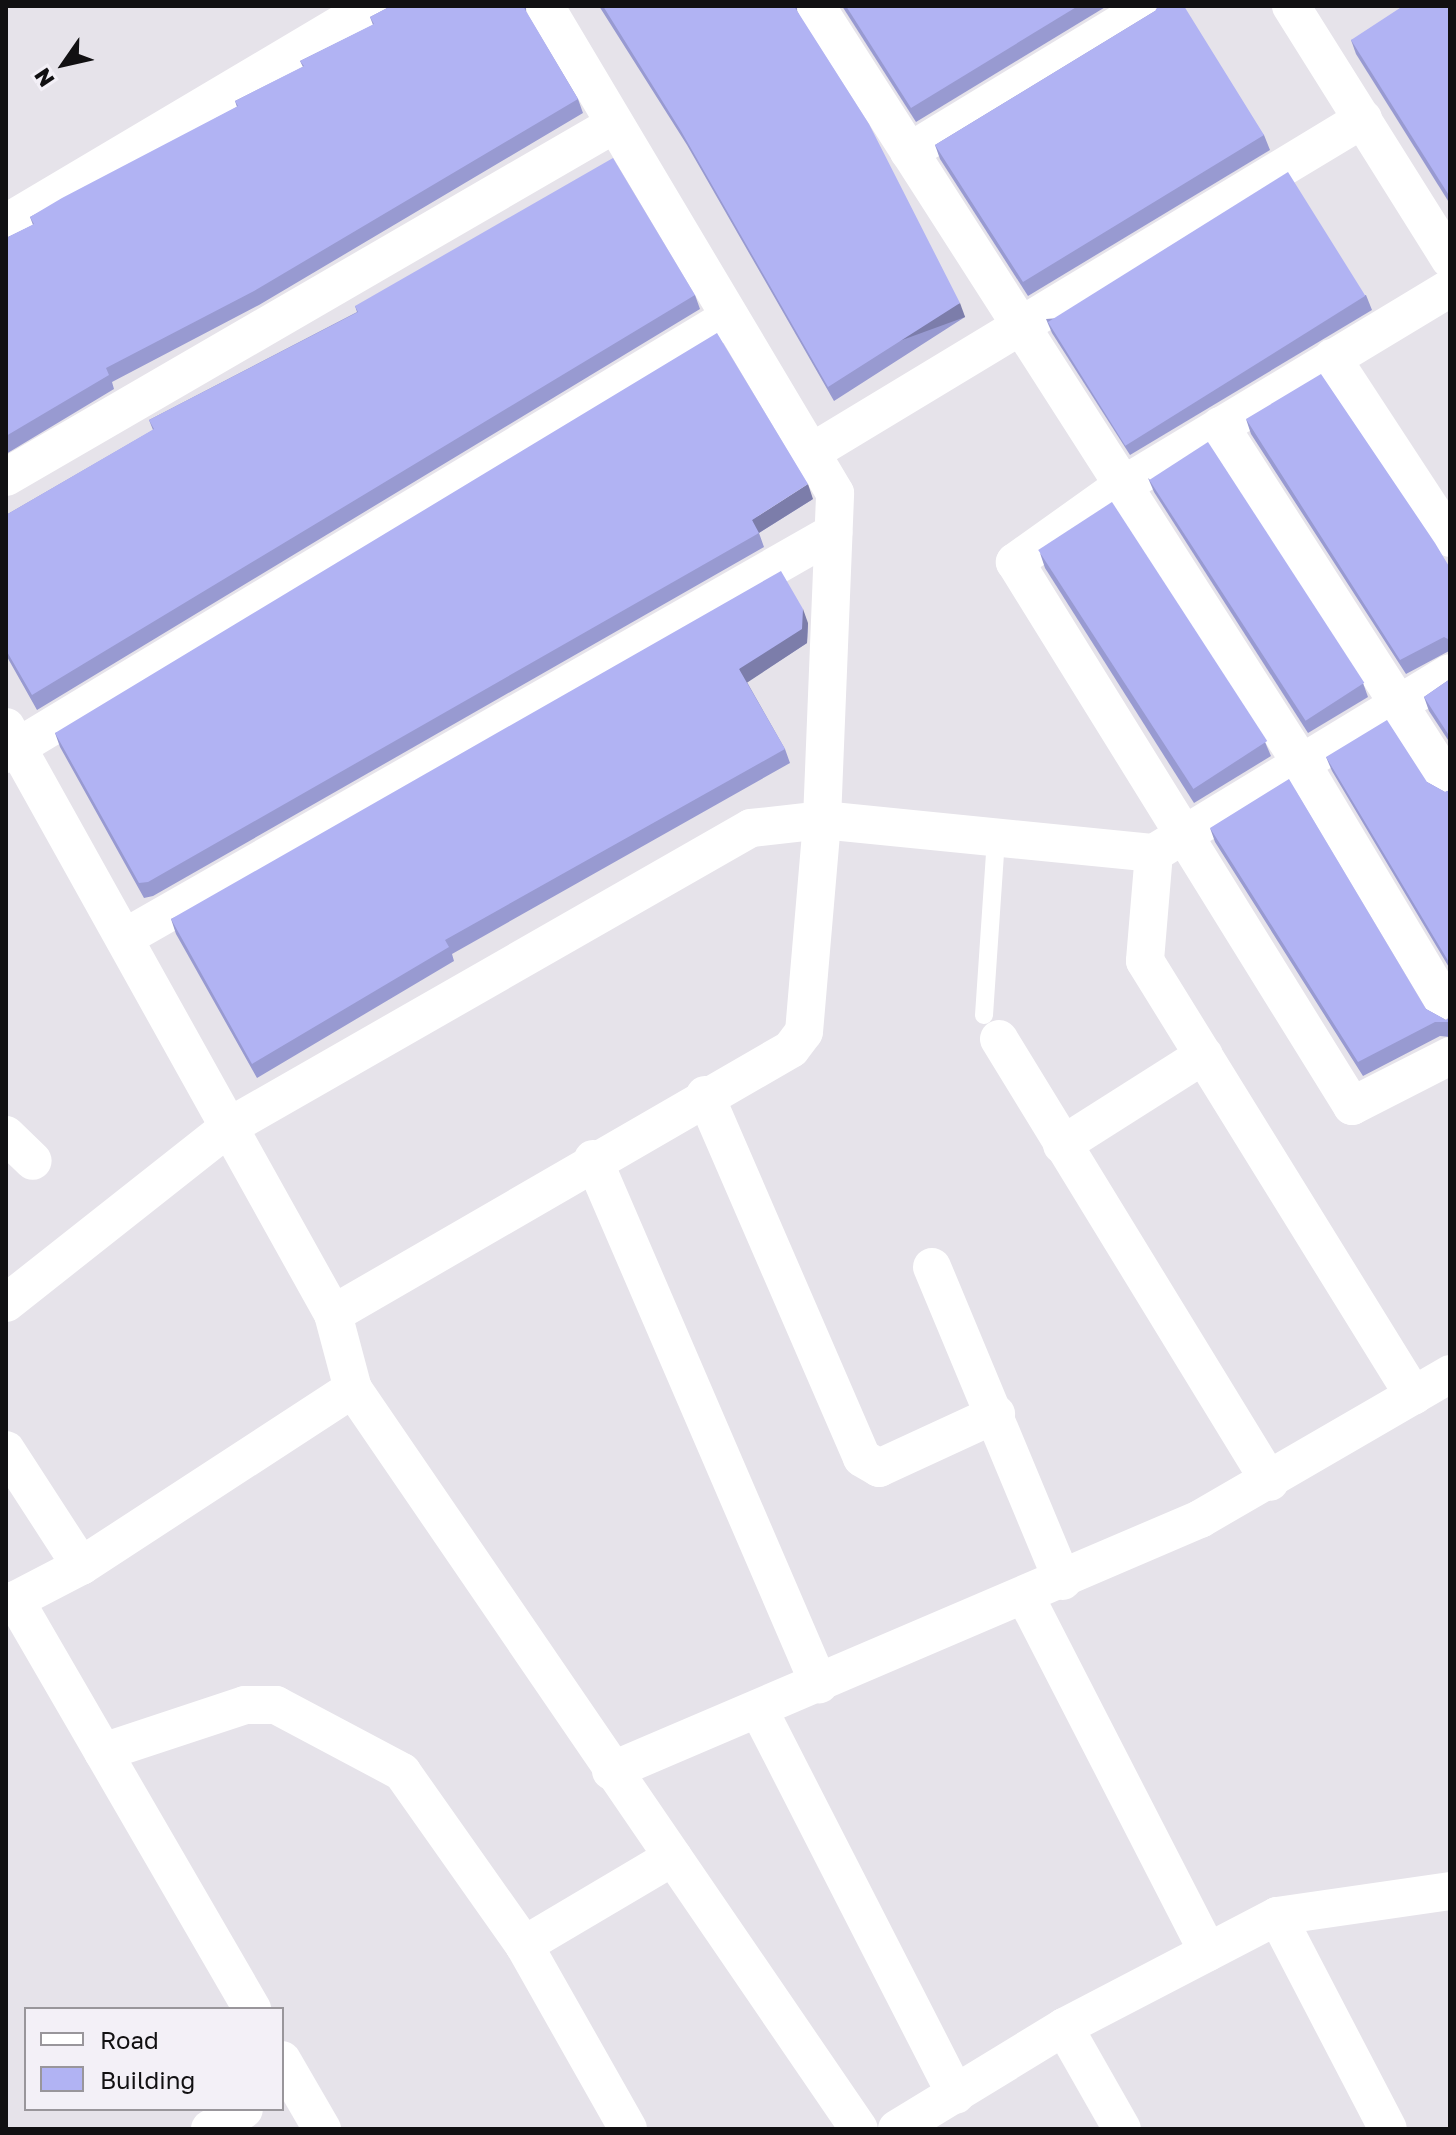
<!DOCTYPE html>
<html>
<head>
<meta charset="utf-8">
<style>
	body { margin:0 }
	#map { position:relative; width:1456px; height:2135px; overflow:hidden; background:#e6e3ea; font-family:"Golos Text",sans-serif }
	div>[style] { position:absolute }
	.service>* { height:18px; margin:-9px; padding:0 9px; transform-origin:9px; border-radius:9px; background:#fff }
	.minor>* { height:38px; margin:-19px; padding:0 19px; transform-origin:19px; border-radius:19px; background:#fff }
	.wall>* { inset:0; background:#989ad1 }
	.shaded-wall>* { inset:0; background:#7c7daa; transform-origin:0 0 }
	.building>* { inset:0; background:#b1b3f3; transform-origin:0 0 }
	span { translate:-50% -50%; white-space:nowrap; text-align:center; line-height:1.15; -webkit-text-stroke:6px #f3f0f7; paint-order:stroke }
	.frame { position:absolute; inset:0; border:8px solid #111012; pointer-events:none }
	.legend { position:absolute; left:24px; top:2007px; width:260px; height:104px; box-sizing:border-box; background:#f3f0f7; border:2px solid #99969b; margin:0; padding:10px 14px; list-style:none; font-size:24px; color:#111012 }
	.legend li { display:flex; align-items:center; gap:16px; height:40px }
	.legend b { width:40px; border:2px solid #99969b }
	.north { position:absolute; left:24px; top:24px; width:80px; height:80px; -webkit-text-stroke:6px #f3f0f7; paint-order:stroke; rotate:236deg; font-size:22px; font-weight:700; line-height:32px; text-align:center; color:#111012 }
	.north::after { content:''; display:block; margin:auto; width:28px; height:36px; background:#111012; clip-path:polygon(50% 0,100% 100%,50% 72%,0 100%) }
</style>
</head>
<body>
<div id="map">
	<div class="service">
		<div style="left:984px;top:1015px;width:178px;rotate:-86.1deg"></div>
	</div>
	<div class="minor">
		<div style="left:816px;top:6px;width:903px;rotate:57.35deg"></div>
		<div style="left:1303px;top:766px;width:287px;rotate:59.1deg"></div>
		<div style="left:1291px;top:6px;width:299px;rotate:57.9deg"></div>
		<div style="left:909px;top:152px;width:281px;rotate:-31.3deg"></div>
		<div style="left:6px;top:223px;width:425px;rotate:-30.7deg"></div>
		<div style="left:1450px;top:288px;width:382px;rotate:148.9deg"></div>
		<div style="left:1123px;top:485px;width:133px;rotate:144.5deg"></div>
		<div style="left:1015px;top:562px;width:640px;rotate:58.22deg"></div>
		<div style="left:1352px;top:1106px;width:110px;rotate:-27deg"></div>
		<div style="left:1332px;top:358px;width:215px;rotate:56.8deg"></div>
		<div style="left:1220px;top:426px;width:426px;rotate:57.3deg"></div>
		<div style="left:812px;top:452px;width:644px;rotate:-31.15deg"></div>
		<div style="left:6px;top:477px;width:702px;rotate:-30.11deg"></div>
		<div style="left:6px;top:727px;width:672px;rotate:60.88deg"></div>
		<div style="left:333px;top:1314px;width:78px;rotate:75.1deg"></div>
		<div style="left:353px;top:1389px;width:896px;rotate:55.64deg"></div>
		<div style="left:6px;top:754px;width:843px;rotate:-31.13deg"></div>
		<div style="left:1154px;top:853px;width:108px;rotate:94.8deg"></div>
		<div style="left:1145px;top:961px;width:511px;rotate:58.27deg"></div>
		<div style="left:124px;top:938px;width:817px;rotate:-29.74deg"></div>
		<div style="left:999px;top:1039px;width:519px;rotate:58.54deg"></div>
		<div style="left:705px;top:1095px;width:395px;rotate:66.6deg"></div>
		<div style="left:862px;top:1458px;width:20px;rotate:30deg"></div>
		<div style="left:879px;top:1468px;width:129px;rotate:-24.8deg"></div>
		<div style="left:6px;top:1135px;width:37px;rotate:44deg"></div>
		<div style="left:1062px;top:1145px;width:168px;rotate:-32.4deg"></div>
		<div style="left:593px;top:1159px;width:572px;rotate:66.71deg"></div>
		<div style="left:932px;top:1267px;width:340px;rotate:67.4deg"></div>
		<div style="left:6px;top:1303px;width:285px;rotate:-38.3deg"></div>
		<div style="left:230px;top:1126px;width:600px;rotate:-29.77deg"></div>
		<div style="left:751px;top:828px;width:71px;rotate:-6.4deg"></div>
		<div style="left:822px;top:820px;width:334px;rotate:5.7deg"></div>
		<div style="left:1154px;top:853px;width:346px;rotate:-31.3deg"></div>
		<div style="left:333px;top:1314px;width:529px;rotate:-30.05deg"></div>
		<div style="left:791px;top:1049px;width:21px;rotate:-53deg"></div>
		<div style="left:804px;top:1032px;width:213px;rotate:-85.1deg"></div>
		<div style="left:822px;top:820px;width:327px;rotate:-87.7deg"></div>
		<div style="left:835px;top:493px;width:567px;rotate:-120.77deg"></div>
		<div style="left:6px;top:1450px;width:138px;rotate:57.1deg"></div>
		<div style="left:1026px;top:1598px;width:398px;rotate:62.8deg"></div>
		<div style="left:15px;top:1600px;width:473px;rotate:59.9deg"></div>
		<div style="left:6px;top:1605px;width:85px;rotate:-27.5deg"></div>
		<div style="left:81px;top:1566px;width:325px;rotate:-33.1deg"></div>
		<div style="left:760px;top:1712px;width:430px;rotate:62.9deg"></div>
		<div style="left:103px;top:1752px;width:150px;rotate:-18.3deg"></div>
		<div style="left:245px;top:1705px;width:31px"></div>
		<div style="left:276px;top:1705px;width:143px;rotate:28deg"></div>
		<div style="left:402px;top:1772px;width:212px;rotate:54.8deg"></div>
		<div style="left:524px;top:1945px;width:211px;rotate:60.5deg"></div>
		<div style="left:611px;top:1771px;width:641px;rotate:-23.16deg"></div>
		<div style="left:1200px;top:1519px;width:289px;rotate:-30.1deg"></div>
		<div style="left:1277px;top:1916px;width:240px;rotate:62.5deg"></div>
		<div style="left:524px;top:1945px;width:173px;rotate:-30.6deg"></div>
		<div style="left:1064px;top:2027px;width:117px;rotate:60.4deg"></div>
		<div style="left:282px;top:2060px;width:80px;rotate:59.9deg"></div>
		<div style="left:210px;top:2129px;width:39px;rotate:-30deg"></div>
		<div style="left:897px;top:2129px;width:196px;rotate:-31.4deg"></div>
		<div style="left:1064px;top:2027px;width:240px;rotate:-27.5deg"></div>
		<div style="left:1277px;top:1916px;width:175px;rotate:-8.2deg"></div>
	</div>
	<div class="wall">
		<div style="clip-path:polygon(391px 6px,526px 6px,526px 12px,578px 99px,583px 113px,259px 305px,112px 382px,114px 389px,6px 454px,6px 238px,33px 225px,30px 217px,237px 107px,235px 101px,303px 67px,300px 61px,373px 25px,370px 17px)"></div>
		<div style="clip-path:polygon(599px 6px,797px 6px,797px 11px,965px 317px,834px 401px,687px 145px)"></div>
		<div style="clip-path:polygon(842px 6px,1107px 6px,916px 122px)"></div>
		<div style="clip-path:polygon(1450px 6px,1450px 204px,1356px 54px,1351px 40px)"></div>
		<div style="clip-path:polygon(1155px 11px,1264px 135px,1270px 150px,1028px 296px,940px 159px,935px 145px)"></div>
		<div style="clip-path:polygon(695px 295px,700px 309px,37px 710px,6px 655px,6px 515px,153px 430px,149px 420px,357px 312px,355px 306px)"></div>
		<div style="clip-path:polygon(1366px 295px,1372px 310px,1130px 455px,1052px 333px,1046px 319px)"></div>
		<div style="clip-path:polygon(1246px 419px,1450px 568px,1450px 652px,1449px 651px,1406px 674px,1251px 434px)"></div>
		<div style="clip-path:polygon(1148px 478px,1363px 683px,1368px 697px,1308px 733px,1154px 492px)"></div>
		<div style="clip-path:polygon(813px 499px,759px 533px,764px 547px,153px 896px,144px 898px,60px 747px,55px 733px)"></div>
		<div style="clip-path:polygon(1040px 553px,1265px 742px,1271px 756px,1194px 803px,1045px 568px)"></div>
		<div style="clip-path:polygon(808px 623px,807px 643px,747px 682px,785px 749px,790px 763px,452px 954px,454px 961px,257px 1078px,176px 934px,171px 919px)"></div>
		<div style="clip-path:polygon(1450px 679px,1450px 743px,1429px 711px,1424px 697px)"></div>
		<div style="clip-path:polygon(1326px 757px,1427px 782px,1445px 792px,1450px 790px,1450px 969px,1332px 771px)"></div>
		<div style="clip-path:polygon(1210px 828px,1426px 1009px,1446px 1020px,1450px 1017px,1450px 1037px,1440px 1036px,1363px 1076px,1215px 842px)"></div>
	</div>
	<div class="shaded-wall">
		<div style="left:960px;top:303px;width:15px;height:156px;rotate:70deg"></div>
		<div style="clip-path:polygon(808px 484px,813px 499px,757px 534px,752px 520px)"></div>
		<div style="clip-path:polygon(803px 609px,808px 623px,807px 643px,745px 684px,739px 669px)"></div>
	</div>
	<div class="building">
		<div style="clip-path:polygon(391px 6px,523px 6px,578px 99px,254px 291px,106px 368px,109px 375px,6px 436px,6px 238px,34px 224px,30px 217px,62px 198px,238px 106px,235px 101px,304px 66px,300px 61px,374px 24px,370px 17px)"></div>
		<div style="clip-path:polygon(603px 6px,794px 6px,869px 124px,960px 303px,828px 387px,681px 131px)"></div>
		<div style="clip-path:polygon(846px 6px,1078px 6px,911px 108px)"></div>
		<div style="clip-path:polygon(1158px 6px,1184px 6px,1264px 135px,1023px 282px,935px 145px,1155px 11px)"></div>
		<div style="clip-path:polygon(1403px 6px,1450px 6px,1450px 197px,1351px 40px)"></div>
		<div style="clip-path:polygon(613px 158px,695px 295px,32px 695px,6px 650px,6px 515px,154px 429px,149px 420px,358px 312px,355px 306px)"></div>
		<div style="left:1288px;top:172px;width:146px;height:283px;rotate:58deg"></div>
		<div style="clip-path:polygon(717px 333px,808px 484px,752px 520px,759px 533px,148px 882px,139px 883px,55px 733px)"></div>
		<div style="clip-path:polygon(1321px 374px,1435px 543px,1450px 568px,1450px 640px,1444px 637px,1400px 660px,1246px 419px)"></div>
		<div style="left:1208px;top:442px;width:287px;height:70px;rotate:57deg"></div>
		<div style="left:1112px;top:502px;width:285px;height:88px;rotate:57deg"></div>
		<div style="clip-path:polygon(781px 571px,803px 609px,802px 629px,739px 669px,785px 749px,445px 940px,449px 947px,252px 1064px,171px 919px)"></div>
		<div style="clip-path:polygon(1450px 679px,1450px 737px,1424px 697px)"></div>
		<div style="clip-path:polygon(1387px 720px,1427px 782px,1445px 792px,1450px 790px,1450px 964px,1326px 757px)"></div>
		<div style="clip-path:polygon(1289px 779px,1426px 1009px,1446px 1020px,1450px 1017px,1450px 1022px,1435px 1022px,1358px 1062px,1210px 828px)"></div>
	</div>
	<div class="frame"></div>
	<ul class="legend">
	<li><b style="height:10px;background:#fff"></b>Road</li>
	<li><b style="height:22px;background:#b1b3f3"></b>Building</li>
	</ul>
	<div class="north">N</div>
</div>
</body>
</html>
